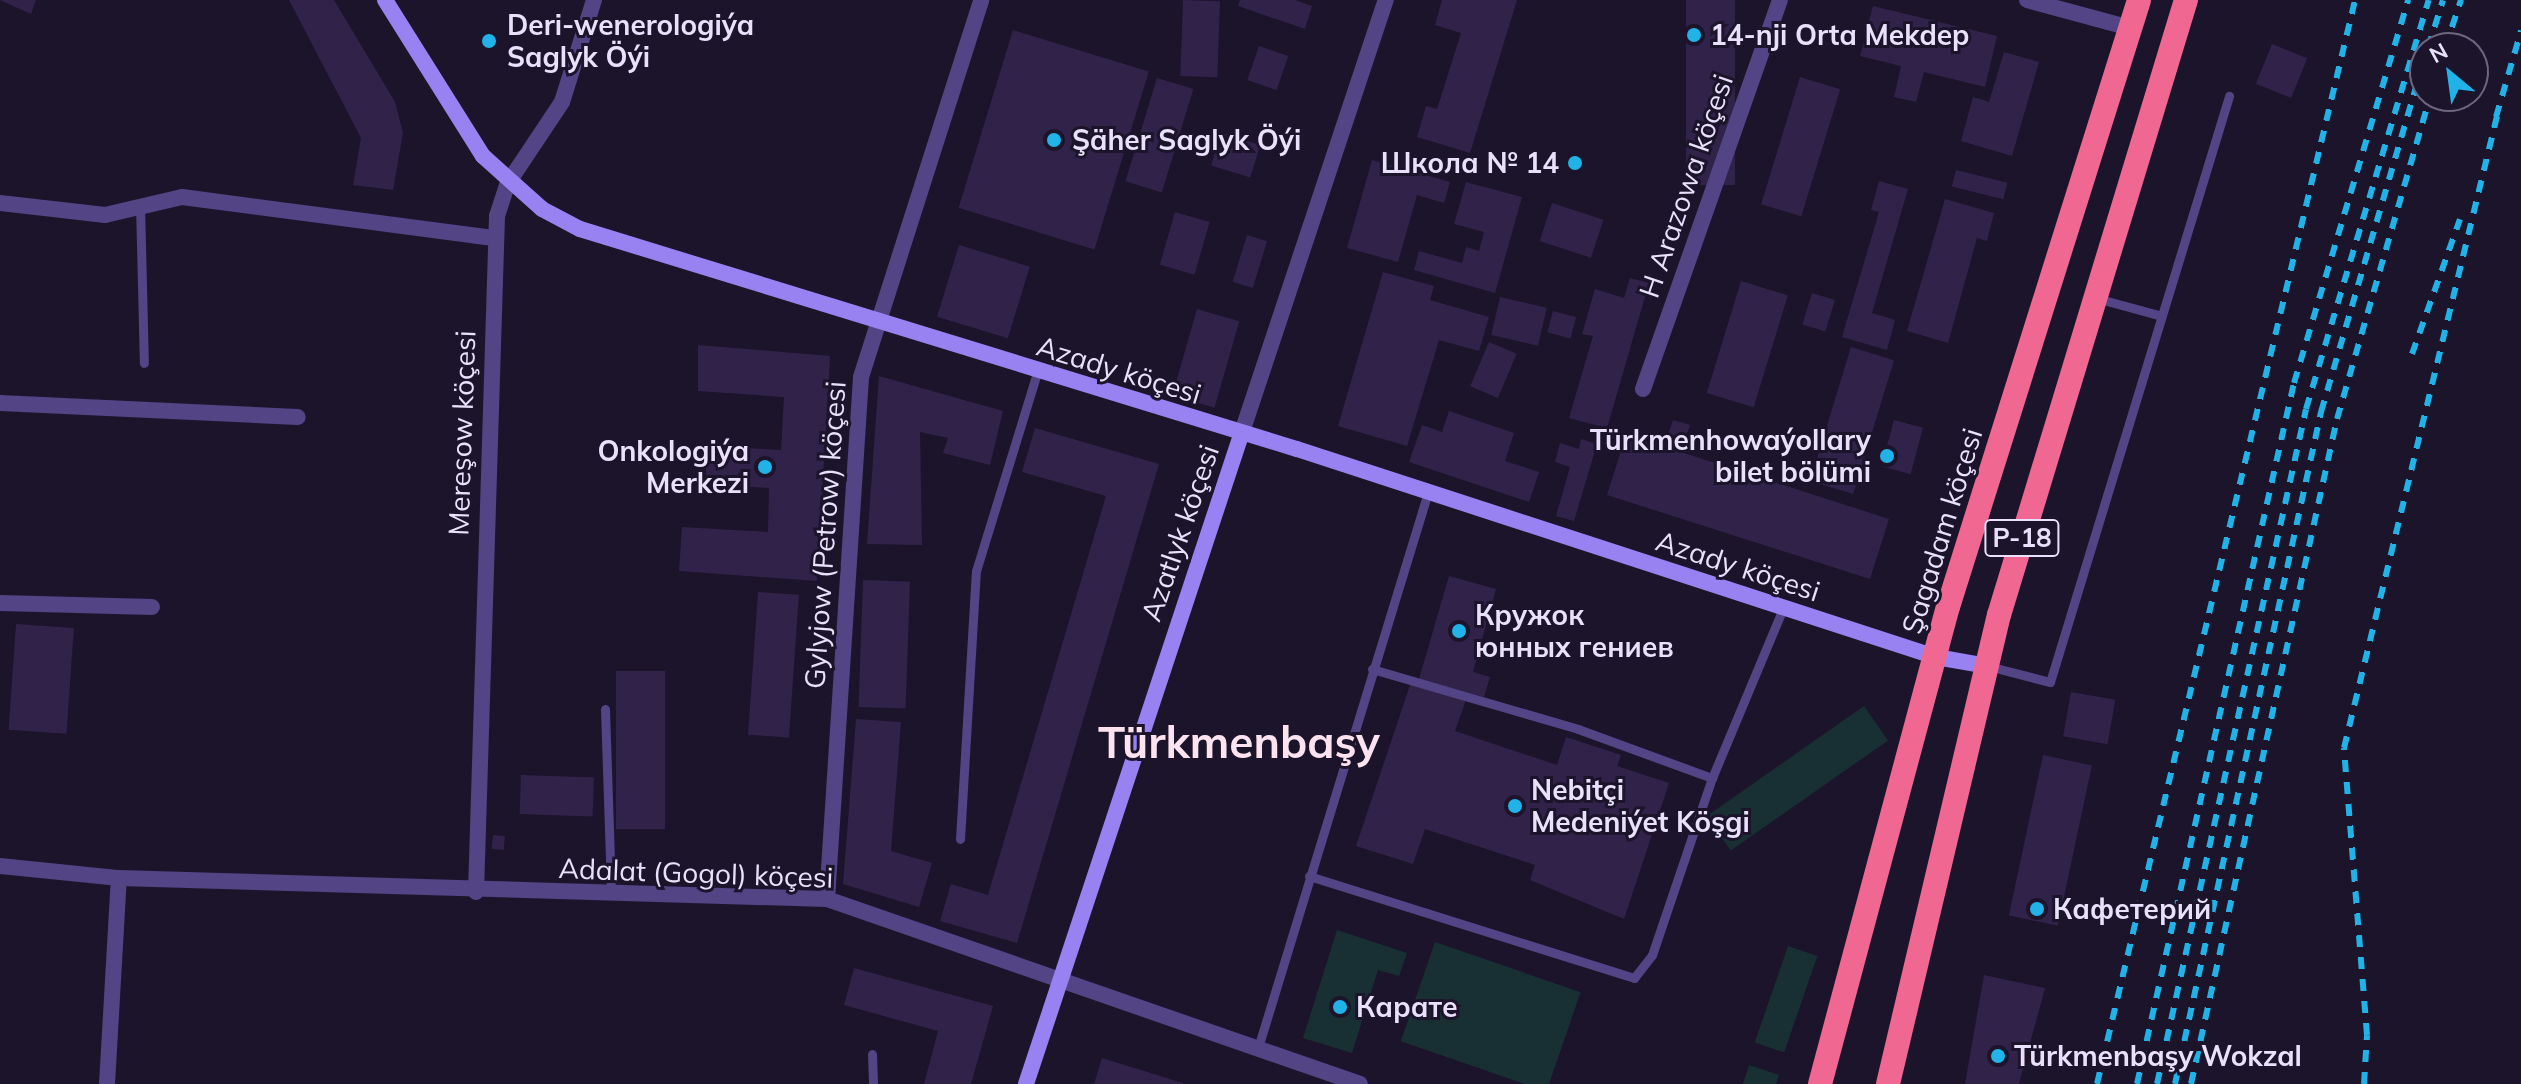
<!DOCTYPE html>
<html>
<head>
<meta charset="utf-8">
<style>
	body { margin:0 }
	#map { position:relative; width:2521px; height:1084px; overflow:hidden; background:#1c142b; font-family:Mulish,sans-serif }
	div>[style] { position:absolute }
	.green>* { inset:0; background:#183034; transform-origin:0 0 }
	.building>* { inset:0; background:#31224a; transform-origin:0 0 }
	.lane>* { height:9px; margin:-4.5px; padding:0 4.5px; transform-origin:4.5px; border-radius:4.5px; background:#524485 }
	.street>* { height:16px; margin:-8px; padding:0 8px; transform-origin:8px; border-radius:8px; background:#524485 }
	.secondary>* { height:16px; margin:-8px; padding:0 8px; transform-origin:8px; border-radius:8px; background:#9882f2 }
	.highway>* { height:24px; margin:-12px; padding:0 12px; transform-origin:12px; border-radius:12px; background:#f06892 }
	.rail>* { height:6px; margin-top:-3px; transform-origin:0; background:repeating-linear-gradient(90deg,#21b2e8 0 12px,transparent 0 22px) }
	.dots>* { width:22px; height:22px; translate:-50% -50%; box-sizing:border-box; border:4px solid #1c142b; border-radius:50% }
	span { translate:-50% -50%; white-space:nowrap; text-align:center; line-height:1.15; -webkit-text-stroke:6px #1c142b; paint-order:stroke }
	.shield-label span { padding:2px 6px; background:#1c142b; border:2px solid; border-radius:6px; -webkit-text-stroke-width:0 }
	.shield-label { font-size:26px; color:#e9e1fc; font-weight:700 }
	.poi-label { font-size:28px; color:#e9e1fc; font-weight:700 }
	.left { translate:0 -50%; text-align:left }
	.right { translate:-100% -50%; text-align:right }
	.street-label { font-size:28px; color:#e9e1fc }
	.town-label { font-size:44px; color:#fce3ef; font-weight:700 }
	.north { position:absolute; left:2409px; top:32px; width:80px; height:80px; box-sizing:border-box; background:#1c142b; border:2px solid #6e667f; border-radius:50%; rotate:331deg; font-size:22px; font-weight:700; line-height:32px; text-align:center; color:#e9e1fc }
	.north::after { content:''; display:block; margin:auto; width:28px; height:36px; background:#21b2e8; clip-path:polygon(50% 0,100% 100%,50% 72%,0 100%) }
</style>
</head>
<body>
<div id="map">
	<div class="green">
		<div style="left:1864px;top:706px;width:42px;height:192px;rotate:55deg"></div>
		<div style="clip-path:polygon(1337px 930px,1407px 953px,1399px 976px,1378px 970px,1352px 1053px,1303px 1038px)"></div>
		<div style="left:1435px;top:942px;width:154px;height:105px;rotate:19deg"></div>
		<div style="left:1788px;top:946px;width:31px;height:102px;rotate:19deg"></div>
		<div style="clip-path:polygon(1749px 1065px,1779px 1075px,1776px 1084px,1743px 1084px)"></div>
	</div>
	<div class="building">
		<div style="clip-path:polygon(0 0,36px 0,31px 14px)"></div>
		<div style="clip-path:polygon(289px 0,334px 0,395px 102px,403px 133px,393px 190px,353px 185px,361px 138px)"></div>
		<div style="left:1183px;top:0;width:37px;height:76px;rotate:2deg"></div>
		<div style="clip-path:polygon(1240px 0,1295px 0,1312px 6px,1305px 29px,1238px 6px)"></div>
		<div style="clip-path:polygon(1442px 0,1517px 0,1470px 153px,1417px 137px,1426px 106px,1437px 109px,1461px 33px,1435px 25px)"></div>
		<div style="left:1686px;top:0;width:49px;height:185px"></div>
		<div style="clip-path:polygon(1873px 6px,1997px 36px,1985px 87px,1924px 72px,1916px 102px,1894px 97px,1901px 66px,1860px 56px)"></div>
		<div style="left:1013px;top:30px;width:142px;height:186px;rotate:17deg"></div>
		<div style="left:2272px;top:44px;width:38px;height:43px;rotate:22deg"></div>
		<div style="left:1259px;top:46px;width:31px;height:36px;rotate:19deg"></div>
		<div style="clip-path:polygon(2004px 52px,2039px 62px,2012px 156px,1961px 141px,1973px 97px,1989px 102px)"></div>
		<div style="left:1800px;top:77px;width:42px;height:133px;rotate:17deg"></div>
		<div style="left:1157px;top:78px;width:38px;height:108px;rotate:17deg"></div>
		<div style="left:1221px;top:133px;width:41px;height:34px;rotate:17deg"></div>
		<div style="clip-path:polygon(1372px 160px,1450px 182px,1444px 203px,1417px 195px,1398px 262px,1347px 248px)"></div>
		<div style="left:1956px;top:170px;width:53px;height:17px;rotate:14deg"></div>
		<div style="clip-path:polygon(1879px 181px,1908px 189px,1872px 313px,1895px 320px,1887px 350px,1842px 337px,1879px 212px,1871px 210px)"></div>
		<div style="clip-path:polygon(1466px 182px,1522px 197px,1495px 293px,1414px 270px,1419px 251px,1462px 263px,1466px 247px,1479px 251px,1484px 232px,1454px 224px)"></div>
		<div style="clip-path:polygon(1945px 199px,1994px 213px,1987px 241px,1977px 238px,1948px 343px,1907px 331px)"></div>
		<div style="left:1552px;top:203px;width:54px;height:40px;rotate:18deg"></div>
		<div style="left:1175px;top:212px;width:36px;height:55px;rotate:16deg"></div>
		<div style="left:1247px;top:235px;width:21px;height:49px;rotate:17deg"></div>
		<div style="left:959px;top:245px;width:74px;height:75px;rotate:17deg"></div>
		<div style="clip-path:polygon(1383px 272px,1434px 286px,1430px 300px,1489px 317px,1479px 351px,1439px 340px,1407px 446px,1338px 426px)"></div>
		<div style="clip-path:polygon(1630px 278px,1649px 283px,1607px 428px,1569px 418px,1593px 336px,1582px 334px,1595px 289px,1624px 298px)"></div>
		<div style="left:1741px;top:281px;width:49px;height:117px;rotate:17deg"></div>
		<div style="left:1812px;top:293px;width:24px;height:33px;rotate:17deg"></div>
		<div style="left:1500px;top:297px;width:48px;height:39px;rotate:13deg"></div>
		<div style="left:1197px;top:309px;width:44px;height:90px;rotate:16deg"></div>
		<div style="left:1553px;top:311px;width:24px;height:22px;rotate:15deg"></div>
		<div style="left:1489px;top:342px;width:30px;height:48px;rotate:23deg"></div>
		<div style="clip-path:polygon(698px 345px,830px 356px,817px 581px,679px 571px,682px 527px,768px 532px,769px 488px,706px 484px,706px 446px,781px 450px,784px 397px,698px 391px)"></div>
		<div style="left:1851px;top:347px;width:45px;height:140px;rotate:17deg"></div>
		<div style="clip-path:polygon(879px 376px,1003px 411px,990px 465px,943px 453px,948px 438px,920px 432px,922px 545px,867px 544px)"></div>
		<div style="clip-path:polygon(1449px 411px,1514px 433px,1505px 461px,1539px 472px,1529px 502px,1409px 462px,1422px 425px,1442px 432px)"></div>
		<div style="clip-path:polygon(1673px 420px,1690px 425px,1681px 452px,1889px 519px,1870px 579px,1607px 495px,1626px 435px,1664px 447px)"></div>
		<div style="left:1894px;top:420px;width:30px;height:48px;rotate:15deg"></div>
		<div style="clip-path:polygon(1035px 428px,1159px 464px,1017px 943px,940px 921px,951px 884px,988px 895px,1106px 496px,1022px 472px)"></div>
		<div style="clip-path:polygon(1581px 439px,1597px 444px,1574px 521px,1556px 516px,1570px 467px,1555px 462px,1560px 443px,1579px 449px)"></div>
		<div style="clip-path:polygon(1449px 576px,1496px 589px,1473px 672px,1490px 677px,1484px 697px,1419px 679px)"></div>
		<div style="left:863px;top:580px;width:47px;height:127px;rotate:2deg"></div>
		<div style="left:758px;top:592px;width:41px;height:143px;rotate:4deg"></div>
		<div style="left:16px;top:624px;width:58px;height:106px;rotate:4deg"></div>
		<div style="left:616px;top:671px;width:49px;height:158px"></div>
		<div style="clip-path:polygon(1411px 682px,1466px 700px,1455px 731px,1557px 765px,1566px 737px,1621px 755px,1617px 766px,1669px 783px,1624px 919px,1530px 880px,1535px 865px,1425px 829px,1413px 864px,1356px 846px)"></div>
		<div style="left:2071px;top:692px;width:45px;height:45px;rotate:10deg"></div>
		<div style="clip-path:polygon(856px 719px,901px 722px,891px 851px,932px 863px,919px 907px,843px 884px)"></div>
		<div style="left:2043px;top:755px;width:50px;height:164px;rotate:12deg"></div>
		<div style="left:521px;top:775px;width:73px;height:39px;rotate:2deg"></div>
		<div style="left:493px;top:835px;width:12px;height:14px;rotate:5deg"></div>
		<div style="clip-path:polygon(854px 968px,993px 1006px,971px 1084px,924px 1084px,938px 1031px,844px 1005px)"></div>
		<div style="clip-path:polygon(1984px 975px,2045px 988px,2019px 1084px,1965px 1084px)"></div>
		<div style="clip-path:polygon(1102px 1058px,1183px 1083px,1183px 1084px,1094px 1084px)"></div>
	</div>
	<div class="lane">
		<div style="left:140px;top:204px;width:159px;rotate:88.6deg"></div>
		<div style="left:2096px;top:298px;width:68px;rotate:15.3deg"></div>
		<div style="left:1988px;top:666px;width:64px;rotate:14.5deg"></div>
		<div style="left:2050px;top:682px;width:613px;rotate:-73.01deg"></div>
		<div style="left:1372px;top:669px;width:215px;rotate:16.2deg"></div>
		<div style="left:1578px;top:729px;width:143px;rotate:20.1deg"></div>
		<div style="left:605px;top:709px;width:184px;rotate:88.1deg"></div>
		<div style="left:960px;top:839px;width:268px;rotate:-86.6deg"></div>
		<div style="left:976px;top:571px;width:207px;rotate:-72.9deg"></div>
		<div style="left:1309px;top:876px;width:341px;rotate:17.4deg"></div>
		<div style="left:1634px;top:978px;width:29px;rotate:-52deg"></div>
		<div style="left:1652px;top:955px;width:187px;rotate:-71.3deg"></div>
		<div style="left:1712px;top:778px;width:184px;rotate:-67.3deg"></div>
		<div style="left:1257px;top:1051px;width:585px;rotate:-72.99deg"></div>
		<div style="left:872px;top:1054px;width:30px;rotate:88deg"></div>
	</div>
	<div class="street">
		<div style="left:2027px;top:0;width:107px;rotate:15.2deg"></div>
		<div style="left:0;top:203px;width:106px;rotate:6.5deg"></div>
		<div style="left:105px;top:215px;width:79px;rotate:-13.2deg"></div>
		<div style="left:182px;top:197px;width:316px;rotate:7.5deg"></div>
		<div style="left:1643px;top:389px;width:412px;rotate:-70.6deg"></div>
		<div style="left:0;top:403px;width:298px;rotate:2.7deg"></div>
		<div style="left:1241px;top:435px;width:459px;rotate:-71.6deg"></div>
		<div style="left:0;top:603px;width:152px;rotate:1.5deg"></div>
		<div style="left:0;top:866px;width:120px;rotate:5.8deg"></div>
		<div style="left:119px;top:878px;width:708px;rotate:1.7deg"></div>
		<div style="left:827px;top:899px;width:564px;rotate:19.14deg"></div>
		<div style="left:476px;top:892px;width:676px;rotate:-88.22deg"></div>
		<div style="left:497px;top:216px;width:35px;rotate:-72deg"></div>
		<div style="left:508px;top:183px;width:97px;rotate:-56.3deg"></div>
		<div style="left:562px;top:102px;width:107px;rotate:-72.6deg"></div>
		<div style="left:827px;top:899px;width:523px;rotate:-86.27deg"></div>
		<div style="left:861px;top:377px;width:396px;rotate:-72.3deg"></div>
		<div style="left:107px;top:1084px;width:206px;rotate:-86.7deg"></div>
	</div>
	<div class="secondary">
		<div style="left:385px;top:0;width:184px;rotate:57.9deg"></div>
		<div style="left:483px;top:156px;width:79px;rotate:41.9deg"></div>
		<div style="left:542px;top:209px;width:43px;rotate:27.8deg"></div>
		<div style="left:580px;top:229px;width:750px;rotate:17.06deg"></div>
		<div style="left:1297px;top:449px;width:672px;rotate:18.03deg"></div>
		<div style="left:1936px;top:657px;width:53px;rotate:9.8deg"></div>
		<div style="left:1026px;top:1084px;width:684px;rotate:-71.67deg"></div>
	</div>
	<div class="highway">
		<div style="left:1820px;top:1084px;width:494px;rotate:-75deg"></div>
		<div style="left:1948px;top:607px;width:636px;rotate:-72.53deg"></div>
		<div style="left:1888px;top:1084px;width:482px;rotate:-76.7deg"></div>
		<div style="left:1999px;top:615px;width:643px;rotate:-73.09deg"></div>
	</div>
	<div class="rail">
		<div style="left:2428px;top:48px;width:50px;rotate:-72.6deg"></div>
		<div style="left:2445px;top:48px;width:51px;rotate:-71.6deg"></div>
		<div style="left:2496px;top:117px;width:90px;rotate:-73.8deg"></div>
		<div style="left:2412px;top:354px;width:143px;rotate:-70.4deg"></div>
		<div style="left:2097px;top:1084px;width:1114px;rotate:-76.61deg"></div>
		<div style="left:2137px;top:1084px;width:718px;rotate:-77.38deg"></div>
		<div style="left:2294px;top:383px;width:400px;rotate:-73.4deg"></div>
		<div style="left:2157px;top:1084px;width:691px;rotate:-77.55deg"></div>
		<div style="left:2306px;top:409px;width:427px;rotate:-73.3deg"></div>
		<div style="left:2175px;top:1084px;width:688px;rotate:-77.74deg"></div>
		<div style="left:2321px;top:412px;width:370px;rotate:-73.7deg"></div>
		<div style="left:2191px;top:1084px;width:681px;rotate:-77.62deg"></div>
		<div style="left:2337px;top:419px;width:336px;rotate:-73.9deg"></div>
		<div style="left:2364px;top:1084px;width:49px;rotate:-86.5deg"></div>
		<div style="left:2367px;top:1035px;width:288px;rotate:-94.6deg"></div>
		<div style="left:2344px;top:748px;width:659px;rotate:-76.39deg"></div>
	</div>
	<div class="dots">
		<div style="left:1694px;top:35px;background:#21b2e8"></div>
		<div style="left:489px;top:41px;background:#21b2e8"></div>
		<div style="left:1054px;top:140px;background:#21b2e8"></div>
		<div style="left:1575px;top:163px;background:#21b2e8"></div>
		<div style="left:1887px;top:456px;background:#21b2e8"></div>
		<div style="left:765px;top:467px;background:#21b2e8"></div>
		<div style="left:1459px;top:631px;background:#21b2e8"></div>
		<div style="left:1515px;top:806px;background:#21b2e8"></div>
		<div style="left:2037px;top:909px;background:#21b2e8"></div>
		<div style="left:1340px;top:1007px;background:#21b2e8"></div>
		<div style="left:1998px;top:1056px;background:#21b2e8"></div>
	</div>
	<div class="shield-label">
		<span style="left:2022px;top:538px">P-18</span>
	</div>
	<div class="poi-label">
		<span class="left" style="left:507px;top:41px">Deri-wenerologiýa<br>Saglyk Öýi</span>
		<span class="left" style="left:1710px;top:35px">14-nji Orta Mekdep</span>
		<span class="left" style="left:1072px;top:140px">Şäher Saglyk Öýi</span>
		<span class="right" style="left:1559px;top:163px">Школа № 14</span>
		<span class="right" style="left:1871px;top:456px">Türkmenhowaýollary<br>bilet bölümi</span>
		<span class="right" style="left:749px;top:467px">Onkologiýa<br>Merkezi</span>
		<span class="left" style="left:1475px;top:631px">Кружок<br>юнных гениев</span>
		<span class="left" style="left:1531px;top:806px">Nebitçi<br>Medeniýet Köşgi</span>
		<span class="left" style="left:2053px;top:909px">Кафетерий</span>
		<span class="left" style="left:1356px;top:1007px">Карате</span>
		<span class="left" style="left:2014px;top:1056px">Türkmenbaşy Wokzal</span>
	</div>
	<div class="street-label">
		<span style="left:1686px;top:186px;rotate:-71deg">H Arazowa köçesi</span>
		<span style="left:1119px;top:370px;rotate:17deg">Azady köçesi</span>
		<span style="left:462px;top:433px;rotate:-88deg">Mereşow köçesi</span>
		<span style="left:1942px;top:531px;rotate:-73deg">Şagadam köçesi</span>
		<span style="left:1180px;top:533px;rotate:-71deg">Azatlyk köçesi</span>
		<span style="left:825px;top:535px;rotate:-86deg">Gylyjow (Petrow) köçesi</span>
		<span style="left:1738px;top:566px;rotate:18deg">Azady köçesi</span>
		<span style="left:696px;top:873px;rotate:2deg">Adalat (Gogol) köçesi</span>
	</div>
	<div class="town-label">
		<span style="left:1239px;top:742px">Türkmenbaşy</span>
	</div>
	<div class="north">N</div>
</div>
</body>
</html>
